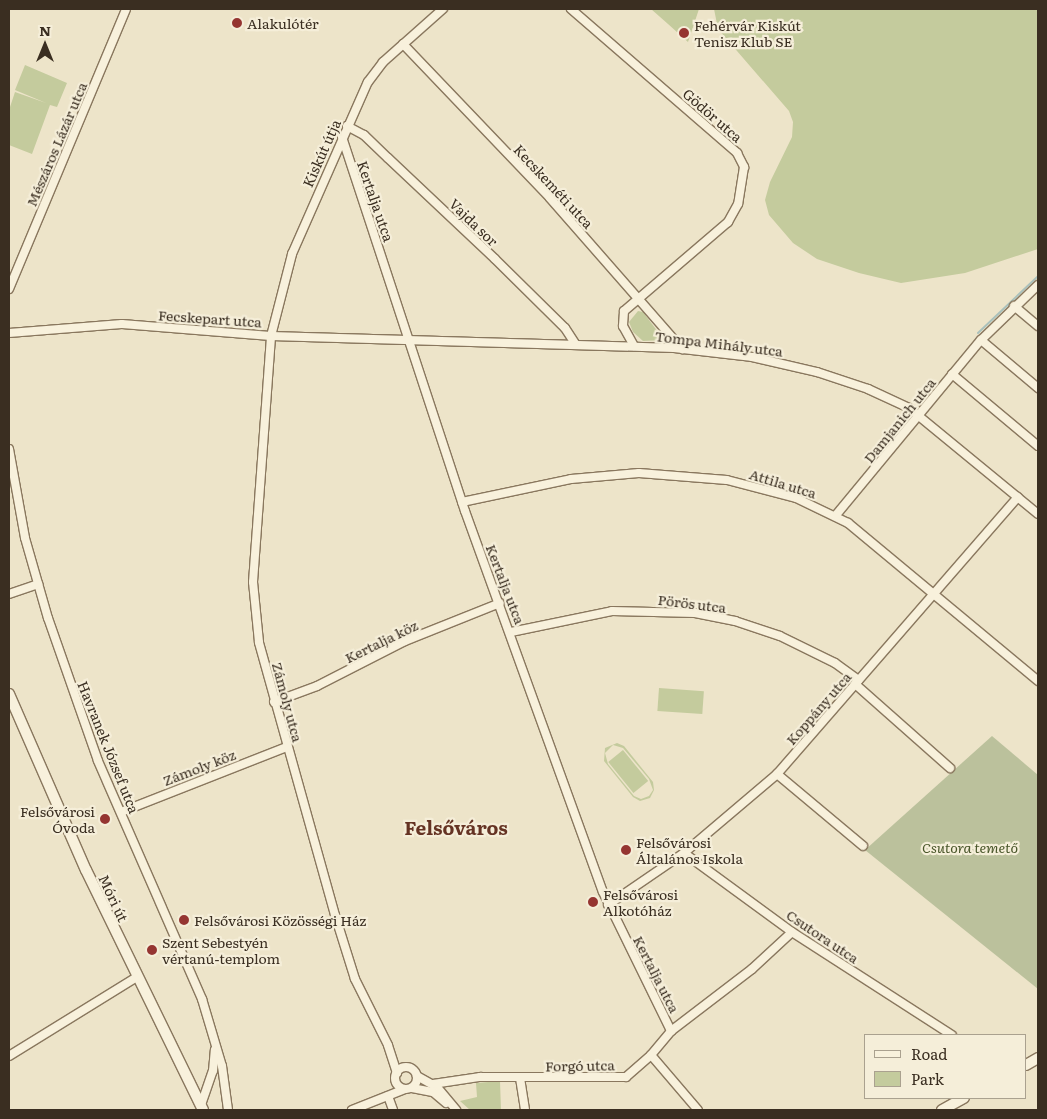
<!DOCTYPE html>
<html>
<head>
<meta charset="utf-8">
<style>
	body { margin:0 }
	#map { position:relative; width:1047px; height:1119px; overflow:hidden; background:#ede4c9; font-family:Literata,serif }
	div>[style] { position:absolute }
	.green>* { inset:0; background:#c4cb9d; transform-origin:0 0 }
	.cemetery>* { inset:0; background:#bbc19c }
	.stream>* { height:2px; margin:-1px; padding:0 1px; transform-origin:1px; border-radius:1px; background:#aac1bc }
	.roads { filter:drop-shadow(1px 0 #89775e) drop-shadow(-1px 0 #89775e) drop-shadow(0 1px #89775e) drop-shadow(0 -1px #89775e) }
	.street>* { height:8px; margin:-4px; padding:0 4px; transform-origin:4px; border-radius:4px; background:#f8f1dc }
	.street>.ring { margin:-4px; padding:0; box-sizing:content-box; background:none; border:8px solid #f8f1dc; border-radius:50% }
	.secondary>* { height:10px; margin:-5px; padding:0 5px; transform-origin:5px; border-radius:5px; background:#f8f1dc }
	.dots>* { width:14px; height:14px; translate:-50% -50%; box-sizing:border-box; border:2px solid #f5eed9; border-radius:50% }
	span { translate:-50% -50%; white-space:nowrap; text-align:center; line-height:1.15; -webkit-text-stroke:4.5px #f5eed9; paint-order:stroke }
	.poi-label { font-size:14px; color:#3a2e21 }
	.left { translate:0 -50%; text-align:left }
	.right { translate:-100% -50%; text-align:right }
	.street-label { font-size:14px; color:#3a2e21 }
	.park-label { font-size:14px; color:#485529; font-style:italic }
	.district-label { font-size:19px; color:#653323; font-weight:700 }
	.frame { position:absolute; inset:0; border:10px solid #3a2e21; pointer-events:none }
	.legend { position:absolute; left:864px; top:1034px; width:162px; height:65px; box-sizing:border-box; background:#f5eed9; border:1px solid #aaa18f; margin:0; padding:6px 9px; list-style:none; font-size:15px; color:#3a2e21 }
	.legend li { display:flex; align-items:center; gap:10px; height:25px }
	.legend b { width:25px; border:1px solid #aaa18f }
	.north { position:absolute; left:20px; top:20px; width:50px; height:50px; -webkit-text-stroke:4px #f5eed9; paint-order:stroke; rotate:0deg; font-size:14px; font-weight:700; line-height:20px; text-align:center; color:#3a2e21 }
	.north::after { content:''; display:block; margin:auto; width:18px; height:22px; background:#3a2e21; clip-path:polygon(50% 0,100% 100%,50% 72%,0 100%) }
</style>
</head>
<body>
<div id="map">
	<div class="green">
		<div style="clip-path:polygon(651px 9px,699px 9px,688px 42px,668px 24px)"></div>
		<div style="clip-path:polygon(714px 9px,1038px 9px,1038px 249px,965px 273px,901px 283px,859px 273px,817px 259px,793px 243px,769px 215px,765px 200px,770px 182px,792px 137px,793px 122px,789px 111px,718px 29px)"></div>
		<div style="clip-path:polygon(25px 65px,67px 83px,57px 107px,50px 105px,32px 154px,9px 145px,9px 110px,15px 92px,46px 103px,15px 90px)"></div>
		<div style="clip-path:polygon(638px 311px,643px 312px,664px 340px,643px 341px,633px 332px,629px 322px)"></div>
		<div style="left:659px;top:688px;width:45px;height:23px;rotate:4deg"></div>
		<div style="clip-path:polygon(evenodd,617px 743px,624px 746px,653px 782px,654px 790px,650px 798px,640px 801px,633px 797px,604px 761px,605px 748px,617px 743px,613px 745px,623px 748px,649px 779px,653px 790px,649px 796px,641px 799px,634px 796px,608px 764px,605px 753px,613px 745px)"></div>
		<div style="left:623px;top:750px;width:40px;height:19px;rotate:51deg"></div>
		<div style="clip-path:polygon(500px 1081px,501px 1110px,470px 1110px,460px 1101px,477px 1097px,476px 1083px)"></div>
	</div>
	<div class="cemetery">
		<div style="clip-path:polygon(992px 736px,1038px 775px,1038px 989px,865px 850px)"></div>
	</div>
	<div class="stream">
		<div style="left:978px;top:333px;width:83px;rotate:-43.5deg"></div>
	</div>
	<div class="roads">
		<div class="street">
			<div style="left:571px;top:9px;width:220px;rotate:40.9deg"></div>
			<div style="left:737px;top:153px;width:16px;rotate:63deg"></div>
			<div style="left:744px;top:167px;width:37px;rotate:99deg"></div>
			<div style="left:738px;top:204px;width:21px;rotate:119deg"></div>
			<div style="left:728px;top:222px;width:137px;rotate:139.4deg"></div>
			<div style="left:624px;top:311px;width:15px;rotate:94deg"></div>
			<div style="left:623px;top:326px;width:23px;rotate:61deg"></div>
			<div style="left:403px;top:44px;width:213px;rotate:46.3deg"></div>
			<div style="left:550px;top:198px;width:201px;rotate:48.8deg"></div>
			<div style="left:347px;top:126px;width:19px;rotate:28deg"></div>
			<div style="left:364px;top:135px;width:33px;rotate:44deg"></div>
			<div style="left:388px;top:158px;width:147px;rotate:43.3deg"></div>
			<div style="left:495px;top:259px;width:98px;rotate:44.6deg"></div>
			<div style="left:565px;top:328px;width:20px;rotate:57deg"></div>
			<div style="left:342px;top:137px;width:394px;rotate:71.8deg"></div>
			<div style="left:465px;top:511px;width:405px;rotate:70.1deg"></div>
			<div style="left:603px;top:892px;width:155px;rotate:63.9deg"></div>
			<div style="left:9px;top:289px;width:303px;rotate:-67.3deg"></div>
			<div style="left:1014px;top:306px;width:31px;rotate:40deg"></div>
			<div style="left:9px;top:333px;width:113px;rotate:-4.6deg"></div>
			<div style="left:122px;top:324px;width:149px;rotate:4.6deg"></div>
			<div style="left:271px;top:336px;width:403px;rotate:1.7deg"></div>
			<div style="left:674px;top:348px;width:79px;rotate:6.6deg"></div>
			<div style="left:752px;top:357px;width:67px;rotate:13deg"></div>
			<div style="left:817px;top:372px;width:54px;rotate:18.4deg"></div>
			<div style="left:868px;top:389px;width:45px;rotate:24.9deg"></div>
			<div style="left:909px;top:408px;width:167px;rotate:39.4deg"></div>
			<div style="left:981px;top:340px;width:75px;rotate:40.1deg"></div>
			<div style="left:952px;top:374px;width:112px;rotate:39.9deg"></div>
			<div style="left:9px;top:449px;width:90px;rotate:79.8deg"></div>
			<div style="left:25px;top:538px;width:83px;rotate:74deg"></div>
			<div style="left:48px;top:618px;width:151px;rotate:70.7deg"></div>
			<div style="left:98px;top:761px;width:260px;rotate:66.4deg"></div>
			<div style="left:202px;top:999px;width:70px;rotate:73.4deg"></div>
			<div style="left:222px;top:1066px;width:44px;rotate:82.2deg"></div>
			<div style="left:462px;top:502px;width:111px;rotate:-11.9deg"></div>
			<div style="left:571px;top:479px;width:68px;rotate:-5deg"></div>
			<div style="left:639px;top:473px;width:88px;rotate:4.5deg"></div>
			<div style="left:727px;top:480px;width:71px;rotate:14.6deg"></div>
			<div style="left:796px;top:498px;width:58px;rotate:25.7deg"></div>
			<div style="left:848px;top:523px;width:247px;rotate:39.7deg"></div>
			<div style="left:836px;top:515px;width:227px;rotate:-50.4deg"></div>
			<div style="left:981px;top:340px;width:79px;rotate:-44deg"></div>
			<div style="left:9px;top:594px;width:31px;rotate:-19deg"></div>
			<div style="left:511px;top:632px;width:103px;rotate:-11.7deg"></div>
			<div style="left:612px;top:611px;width:83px;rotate:1.4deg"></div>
			<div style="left:695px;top:613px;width:41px;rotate:11.3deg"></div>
			<div style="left:735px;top:621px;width:47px;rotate:18.4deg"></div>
			<div style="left:780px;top:636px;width:61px;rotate:26.1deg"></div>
			<div style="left:835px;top:663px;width:29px;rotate:36deg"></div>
			<div style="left:855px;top:684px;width:127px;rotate:41.5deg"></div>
			<div style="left:274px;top:702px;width:46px;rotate:-20.4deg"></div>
			<div style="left:317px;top:686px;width:99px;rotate:-27.1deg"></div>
			<div style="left:405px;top:641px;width:102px;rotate:-21.8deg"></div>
			<div style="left:777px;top:774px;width:112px;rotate:39.9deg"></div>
			<div style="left:121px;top:812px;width:178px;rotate:-21.4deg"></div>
			<div style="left:684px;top:853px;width:134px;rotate:36.2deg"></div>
			<div style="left:792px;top:932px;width:190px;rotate:32.8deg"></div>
			<div style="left:608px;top:905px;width:92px;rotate:-34.4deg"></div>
			<div style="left:684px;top:853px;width:122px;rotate:-40.3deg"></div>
			<div style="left:777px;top:774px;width:367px;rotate:-49deg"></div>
			<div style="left:651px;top:1055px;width:72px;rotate:49.5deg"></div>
			<div style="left:9px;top:1056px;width:150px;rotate:-31.7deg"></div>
			<div class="ring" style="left:395px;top:1067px;width:14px;height:14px"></div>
			<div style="left:397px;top:1073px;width:29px;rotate:-108deg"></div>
			<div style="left:388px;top:1045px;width:74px;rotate:-116.6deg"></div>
			<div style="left:355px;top:979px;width:67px;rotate:-107.4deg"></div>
			<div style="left:335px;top:915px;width:283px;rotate:-105.6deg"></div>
			<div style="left:259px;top:642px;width:60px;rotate:-95.7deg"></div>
			<div style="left:253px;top:582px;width:247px;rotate:-85.8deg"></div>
			<div style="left:271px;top:336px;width:85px;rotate:-75.6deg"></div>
			<div style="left:292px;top:254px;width:188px;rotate:-66.2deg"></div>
			<div style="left:368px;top:82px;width:25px;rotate:-53deg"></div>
			<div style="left:383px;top:62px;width:80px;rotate:-41.5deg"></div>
			<div style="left:417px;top:1076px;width:23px;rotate:29deg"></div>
			<div style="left:437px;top:1087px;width:30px;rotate:50deg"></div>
			<div style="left:520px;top:1078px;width:32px;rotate:81deg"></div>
			<div style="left:433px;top:1084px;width:48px;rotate:-8.5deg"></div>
			<div style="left:480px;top:1077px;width:146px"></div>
			<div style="left:626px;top:1077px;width:33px;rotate:-41deg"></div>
			<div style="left:651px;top:1055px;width:31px;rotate:-50deg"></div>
			<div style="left:671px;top:1031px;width:102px;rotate:-37.4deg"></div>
			<div style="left:752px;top:969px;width:54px;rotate:-42.8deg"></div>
			<div style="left:412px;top:1088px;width:21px;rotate:11deg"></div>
			<div style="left:433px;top:1092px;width:17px;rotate:40deg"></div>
			<div style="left:388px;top:1096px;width:15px;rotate:70deg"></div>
			<div style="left:201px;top:1105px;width:36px;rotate:-71deg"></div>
			<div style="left:213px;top:1071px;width:21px;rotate:-85deg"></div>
			<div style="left:352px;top:1110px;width:57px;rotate:-21.6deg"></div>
		</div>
		<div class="secondary">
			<div style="left:9px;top:694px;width:192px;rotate:66.4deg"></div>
			<div style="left:86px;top:870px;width:267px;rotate:64deg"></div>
			<div style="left:1026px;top:1065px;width:14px;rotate:-30deg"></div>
			<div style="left:942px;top:1110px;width:25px;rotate:-29deg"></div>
		</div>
	</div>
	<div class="dots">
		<div style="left:237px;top:23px;background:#953531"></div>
		<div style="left:684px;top:33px;background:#953531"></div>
		<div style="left:105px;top:819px;background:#953531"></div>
		<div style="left:626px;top:850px;background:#953531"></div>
		<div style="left:593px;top:902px;background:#953531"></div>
		<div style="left:184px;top:920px;background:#953531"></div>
		<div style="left:152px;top:950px;background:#953531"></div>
	</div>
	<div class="poi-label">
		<span class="left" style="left:247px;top:23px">Alakulótér</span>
		<span class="left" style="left:694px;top:33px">Fehérvár Kiskút<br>Tenisz Klub SE</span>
		<span class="right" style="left:95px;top:819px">Felsővárosi<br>Óvoda</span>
		<span class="left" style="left:636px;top:850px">Felsővárosi<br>Általános Iskola</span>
		<span class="left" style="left:603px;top:902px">Felsővárosi<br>Alkotóház</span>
		<span class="left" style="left:194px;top:920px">Felsővárosi Közösségi Ház</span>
		<span class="left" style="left:162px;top:950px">Szent Sebestyén<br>vértanú-templom</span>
	</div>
	<div class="street-label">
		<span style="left:713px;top:115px;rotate:41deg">Gödör utca</span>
		<span style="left:56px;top:144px;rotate:-67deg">Mészáros Lázár utca</span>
		<span style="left:321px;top:153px;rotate:-66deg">Kiskút útja</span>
		<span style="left:554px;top:186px;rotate:47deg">Kecskeméti utca</span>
		<span style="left:376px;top:201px;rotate:71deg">Kertalja utca</span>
		<span style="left:474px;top:222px;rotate:44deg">Vajda sor</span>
		<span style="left:210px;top:318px;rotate:4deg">Fecskepart utca</span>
		<span style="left:719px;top:343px;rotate:7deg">Tompa Mihály utca</span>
		<span style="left:899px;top:420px;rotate:-51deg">Damjanich utca</span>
		<span style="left:783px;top:483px;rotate:17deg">Attila utca</span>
		<span style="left:506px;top:584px;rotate:69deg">Kertalja utca</span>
		<span style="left:692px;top:603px;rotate:7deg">Pörös utca</span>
		<span style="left:381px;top:641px;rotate:-26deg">Kertalja köz</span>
		<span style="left:288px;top:702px;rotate:75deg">Zámoly utca</span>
		<span style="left:818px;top:708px;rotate:-49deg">Koppány utca</span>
		<span style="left:109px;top:747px;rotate:68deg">Havranek József utca</span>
		<span style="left:199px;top:767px;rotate:-21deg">Zámoly köz</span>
		<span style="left:114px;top:898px;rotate:65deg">Móri út</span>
		<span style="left:823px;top:936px;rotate:34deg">Csutora utca</span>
		<span style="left:657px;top:974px;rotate:63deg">Kertalja utca</span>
		<span style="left:580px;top:1065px;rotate:-1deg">Forgó utca</span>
	</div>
	<div class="park-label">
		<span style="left:970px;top:847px">Csutora temető</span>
	</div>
	<div class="district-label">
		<span style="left:456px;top:828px">Felsőváros</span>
	</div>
	<div class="frame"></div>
	<ul class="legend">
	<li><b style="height:6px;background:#f8f1dc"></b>Road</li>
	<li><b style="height:14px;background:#c4cb9d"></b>Park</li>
	</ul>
	<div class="north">N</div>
</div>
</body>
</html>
